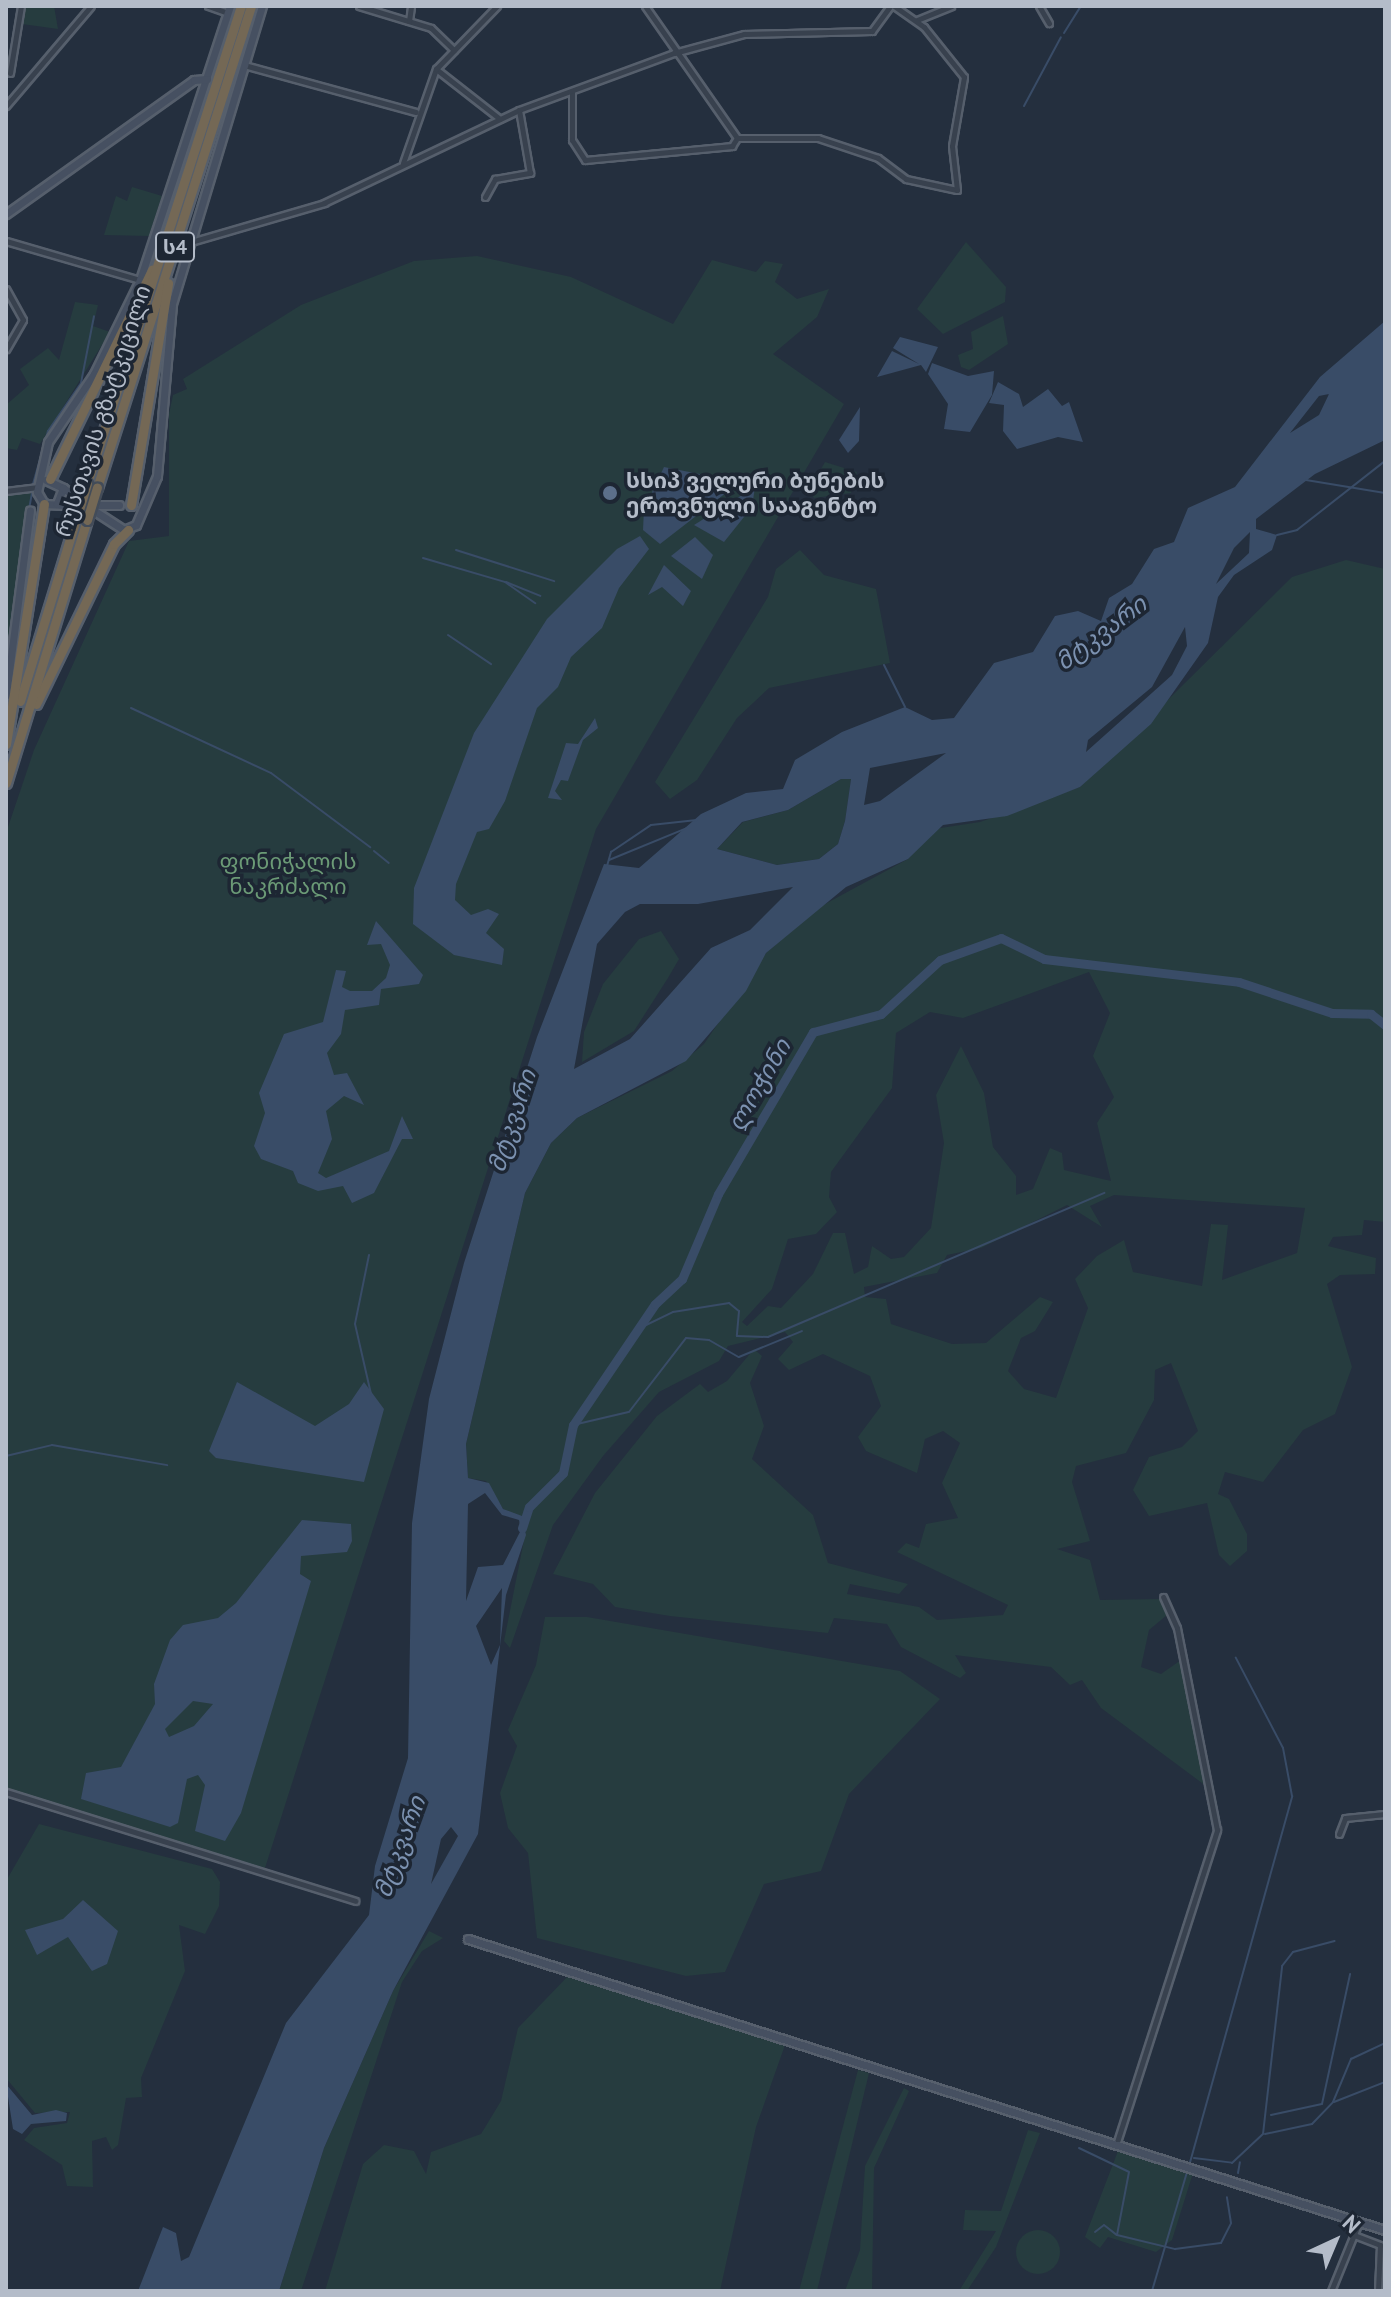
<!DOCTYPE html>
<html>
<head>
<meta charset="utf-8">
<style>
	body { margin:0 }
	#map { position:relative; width:1391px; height:2297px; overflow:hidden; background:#242f3e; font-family:"PT Sans","Noto Sans Georgian",sans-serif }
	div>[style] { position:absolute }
	.green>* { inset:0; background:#263c3f }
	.round { border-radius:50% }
	.water>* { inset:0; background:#394c67 }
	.stream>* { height:2px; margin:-1px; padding:0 1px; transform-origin:1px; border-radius:1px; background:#394c67 }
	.river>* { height:9px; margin:-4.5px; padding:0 4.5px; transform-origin:4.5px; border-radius:4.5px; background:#394c67 }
	.roads { filter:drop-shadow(2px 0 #565f6c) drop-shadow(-2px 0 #565f6c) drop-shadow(0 2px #565f6c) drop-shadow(0 -2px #565f6c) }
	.street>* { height:5px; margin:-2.5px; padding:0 2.5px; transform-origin:2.5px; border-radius:2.5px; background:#38414e }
	.secondary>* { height:7px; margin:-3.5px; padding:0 3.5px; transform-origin:3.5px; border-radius:3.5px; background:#465061 }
	.highway>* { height:9px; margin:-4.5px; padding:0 4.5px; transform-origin:4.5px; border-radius:4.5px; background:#746855 }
	.bridges { filter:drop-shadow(2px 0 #434c59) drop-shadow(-2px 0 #434c59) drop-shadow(0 2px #434c59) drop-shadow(0 -2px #434c59) }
	.highway-bridge>* { height:9px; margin:-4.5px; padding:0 4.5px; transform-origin:4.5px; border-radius:4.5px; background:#746855 }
	.dots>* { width:22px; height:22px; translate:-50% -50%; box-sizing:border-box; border:4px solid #1d2633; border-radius:50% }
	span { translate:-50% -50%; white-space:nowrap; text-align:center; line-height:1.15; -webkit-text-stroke:7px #1d2633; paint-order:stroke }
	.shield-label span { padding:2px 6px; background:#1d2633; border:2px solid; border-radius:6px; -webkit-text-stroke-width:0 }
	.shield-label { font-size:20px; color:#b4bcc9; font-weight:700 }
	.street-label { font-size:22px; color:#b4bcc9 }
	.poi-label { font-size:22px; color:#b4bcc9; font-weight:700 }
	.left { translate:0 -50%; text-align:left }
	.park-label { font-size:22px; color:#6b9a76 }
	.water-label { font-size:24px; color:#7c92b1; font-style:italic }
	.frame { position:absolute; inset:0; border:8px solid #b4bcc9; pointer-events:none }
	.north { position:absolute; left:1295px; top:2201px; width:80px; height:80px; -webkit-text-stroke:6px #1d2633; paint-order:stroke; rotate:44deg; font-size:22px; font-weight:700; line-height:32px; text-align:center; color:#b4bcc9 }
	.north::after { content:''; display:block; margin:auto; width:28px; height:36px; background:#b4bcc9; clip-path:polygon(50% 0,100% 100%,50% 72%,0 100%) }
</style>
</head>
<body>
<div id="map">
	<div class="green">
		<div style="clip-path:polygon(25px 6px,54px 6px,58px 29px,22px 24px)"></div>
		<div style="clip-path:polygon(132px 187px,162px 196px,149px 236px,104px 235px,116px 196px,127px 201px)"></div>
		<div style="clip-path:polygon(966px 242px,1006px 287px,1005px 302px,943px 334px,917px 309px)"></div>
		<div style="clip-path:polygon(477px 256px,571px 277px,673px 324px,712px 260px,756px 272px,765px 261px,783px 264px,775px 282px,797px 299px,829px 289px,817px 317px,773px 354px,844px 404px,596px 829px,265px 1868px,6px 1789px,6px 833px,34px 750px,129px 541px,169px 536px,169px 414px,173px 395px,187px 389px,183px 379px,301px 305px,414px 261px)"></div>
		<div style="clip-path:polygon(75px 302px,98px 305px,93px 326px,110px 332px,40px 444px,22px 438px,17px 450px,6px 448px,6px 405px,29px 385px,20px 369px,48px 348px,59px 360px)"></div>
		<div style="clip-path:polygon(1003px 316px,1008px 344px,969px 370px,961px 367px,958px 355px,973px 349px,971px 332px)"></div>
		<div style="clip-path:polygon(825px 462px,857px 472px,851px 493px,814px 498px,809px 490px)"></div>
		<div style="clip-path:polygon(33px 491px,28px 514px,6px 680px,6px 496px)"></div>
		<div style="clip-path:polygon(800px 550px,824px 575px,876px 589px,890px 663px,769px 688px,737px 718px,697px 780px,670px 799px,655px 782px,768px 597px,776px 569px)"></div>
		<div style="clip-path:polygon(evenodd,1346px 560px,1385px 569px,1385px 1222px,1364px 1220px,1362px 1235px,1333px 1237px,1328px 1246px,1376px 1258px,1375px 1274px,1340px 1275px,1327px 1284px,1352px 1367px,1335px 1414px,1303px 1430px,1263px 1482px,1225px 1472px,1218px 1494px,1229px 1499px,1247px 1534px,1247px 1551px,1230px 1566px,1219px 1555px,1207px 1503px,1149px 1516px,1133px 1490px,1149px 1457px,1182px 1447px,1198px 1431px,1171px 1363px,1155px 1370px,1154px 1400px,1126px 1453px,1076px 1466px,1072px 1482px,1090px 1541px,1057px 1549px,1090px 1560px,1100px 1600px,1163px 1599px,1167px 1615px,1149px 1630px,1141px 1667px,1161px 1674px,1181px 1660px,1206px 1786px,1101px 1708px,1082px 1680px,1070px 1685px,1051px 1667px,955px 1655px,966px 1673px,960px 1678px,901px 1647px,887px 1624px,834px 1618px,828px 1633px,670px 1616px,615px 1607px,593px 1584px,553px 1574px,595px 1493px,657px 1416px,700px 1384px,708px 1392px,727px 1381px,754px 1349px,762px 1356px,750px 1383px,764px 1426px,752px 1459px,813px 1515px,828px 1563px,908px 1584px,899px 1594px,850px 1584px,847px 1594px,919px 1607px,937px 1620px,1003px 1615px,1008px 1605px,897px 1552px,906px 1543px,919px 1548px,926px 1524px,958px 1518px,942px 1483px,960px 1443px,943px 1431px,925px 1439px,917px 1473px,866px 1451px,858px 1437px,881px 1406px,870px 1376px,823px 1354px,789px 1370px,778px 1359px,793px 1342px,785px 1332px,728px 1346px,719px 1361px,659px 1392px,603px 1456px,553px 1525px,510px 1648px,504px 1641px,527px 1525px,503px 1509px,486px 1481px,468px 1478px,466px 1444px,525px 1193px,551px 1143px,577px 1118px,672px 1071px,704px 1044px,766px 953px,816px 909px,908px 859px,934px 829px,980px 822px,1080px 787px,1292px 577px,1346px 560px,1089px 972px,1110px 1013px,1093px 1056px,1114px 1097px,1097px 1123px,1111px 1181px,1064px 1170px,1062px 1153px,1050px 1148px,1033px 1189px,1016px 1195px,1016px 1176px,993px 1147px,984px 1093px,961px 1046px,936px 1095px,944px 1143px,931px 1228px,904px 1257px,891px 1259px,872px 1246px,868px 1267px,854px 1274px,845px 1233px,833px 1233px,813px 1274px,781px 1308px,768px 1306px,747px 1326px,742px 1322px,772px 1289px,788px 1239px,816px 1234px,837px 1212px,829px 1197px,831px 1172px,892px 1088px,896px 1033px,930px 1012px,963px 1018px,1089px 972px,1346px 560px,1114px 1195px,1305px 1208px,1297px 1253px,1222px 1280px,1228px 1225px,1211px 1224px,1202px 1286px,1133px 1272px,1124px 1240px,1097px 1256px,1075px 1279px,1088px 1308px,1056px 1398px,1024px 1389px,1008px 1371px,1021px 1338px,1035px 1331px,1053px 1302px,1040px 1297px,986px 1343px,952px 1344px,891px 1324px,886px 1299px,865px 1297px,864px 1287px,937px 1273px,947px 1255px,981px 1248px,1067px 1205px,1102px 1227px,1090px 1206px,1114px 1195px)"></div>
		<div style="clip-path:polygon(841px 779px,851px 779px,845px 821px,838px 844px,819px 859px,777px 865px,717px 849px,743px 822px,788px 810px)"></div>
		<div style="clip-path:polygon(661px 931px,679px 959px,668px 978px,634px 1031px,582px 1062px,584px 1032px,603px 984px,639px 939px)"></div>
		<div style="clip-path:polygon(545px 1617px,587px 1617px,900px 1671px,940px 1699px,849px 1794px,821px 1871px,764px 1884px,725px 1972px,686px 1976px,537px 1938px,528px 1853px,508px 1828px,500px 1793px,517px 1746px,508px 1730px,536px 1665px)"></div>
		<div style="clip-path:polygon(39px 1824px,212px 1869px,220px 1882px,219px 1906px,205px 1934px,179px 1925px,185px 1971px,141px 2078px,142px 2097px,126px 2098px,118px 2145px,112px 2150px,106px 2137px,92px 2141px,93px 2187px,67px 2186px,62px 2165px,24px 2140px,34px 2128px,67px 2123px,70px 2112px,35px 2113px,6px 2078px,6px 1881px)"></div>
		<div style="clip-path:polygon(429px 1931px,443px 1938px,422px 1951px,402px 1982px,301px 2291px,279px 2291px,324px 2148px,393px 1991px)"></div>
		<div style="clip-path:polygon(570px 1974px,785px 2045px,756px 2127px,720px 2291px,325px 2291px,363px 2164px,384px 2145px,414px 2151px,426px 2174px,431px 2152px,481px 2134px,501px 2101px,518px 2028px)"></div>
		<div style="clip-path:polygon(858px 2070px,869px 2073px,817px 2291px,799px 2291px)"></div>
		<div style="clip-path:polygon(904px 2088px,909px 2091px,874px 2168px,872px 2291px,845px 2291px,860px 2250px,865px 2166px)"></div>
		<div style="clip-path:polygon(1028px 2130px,1040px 2133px,996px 2247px,967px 2291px,959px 2291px,996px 2231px,963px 2230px,965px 2210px,1001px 2211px)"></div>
		<div style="clip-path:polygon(1118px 2151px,1193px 2173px,1172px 2240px,1156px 2252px,1108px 2237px,1100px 2248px,1085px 2237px)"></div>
		<div class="round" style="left:1016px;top:2230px;width:44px;height:44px"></div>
	</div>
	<div class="water">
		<div style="clip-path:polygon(evenodd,1385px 321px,1385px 440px,1315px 474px,1256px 519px,1256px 529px,1277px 535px,1272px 550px,1234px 575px,1218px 597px,1208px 643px,1151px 724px,1080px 787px,1007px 816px,943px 825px,908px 859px,846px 887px,766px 953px,746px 991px,686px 1061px,577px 1118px,551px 1143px,525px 1193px,466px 1444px,468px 1478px,489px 1483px,503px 1509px,522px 1516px,526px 1535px,506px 1595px,478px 1834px,393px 1991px,324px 2148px,279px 2291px,138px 2291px,163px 2227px,176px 2233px,181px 2261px,189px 2257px,286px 2023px,369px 1915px,375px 1866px,408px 1758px,412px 1523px,429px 1399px,464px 1263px,537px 1037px,604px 864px,639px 868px,701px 814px,746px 793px,783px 789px,795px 760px,842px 732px,905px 707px,932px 720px,954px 718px,994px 663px,1033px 652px,1055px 616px,1078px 611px,1101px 621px,1109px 598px,1132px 584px,1154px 549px,1174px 542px,1188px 508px,1235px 487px,1320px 377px,1385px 321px,1329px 394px,1319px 415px,1290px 433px,1319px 396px,1329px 394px,1385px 321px,1250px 532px,1249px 553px,1216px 584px,1234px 548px,1250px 532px,1385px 321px,1185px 627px,1187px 646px,1172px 675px,1086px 752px,1088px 740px,1152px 687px,1185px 627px,1385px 321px,946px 753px,880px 801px,864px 805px,870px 768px,946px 753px,1385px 321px,841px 779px,851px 779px,845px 821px,838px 844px,819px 859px,777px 865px,717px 849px,742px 822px,788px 810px,841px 779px,1385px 321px,793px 887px,750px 930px,711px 948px,630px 1039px,574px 1069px,597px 944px,625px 912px,640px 904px,698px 904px,793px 887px,1385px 321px,485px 1493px,502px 1515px,519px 1520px,521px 1530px,503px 1565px,478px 1567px,466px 1601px,468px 1504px,485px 1493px,1385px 321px,502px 1588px,500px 1645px,491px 1665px,476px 1626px,502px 1588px,1385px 321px,451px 1827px,458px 1836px,431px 1884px,441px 1839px,451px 1827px,1385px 321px,402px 1851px,407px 1861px,391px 1886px,386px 1875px,402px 1851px)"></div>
		<div style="clip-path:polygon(900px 337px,938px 347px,926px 372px,921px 365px,877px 377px,892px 351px,919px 364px,893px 348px)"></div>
		<div style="clip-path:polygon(932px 363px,968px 376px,994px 371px,992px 395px,970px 432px,944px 429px,948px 404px,928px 374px)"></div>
		<div style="clip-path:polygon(998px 382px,1019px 394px,1023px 407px,1048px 389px,1062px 406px,1069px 402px,1083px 442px,1058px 437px,1017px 449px,1003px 431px,1004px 405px,989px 403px)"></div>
		<div style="clip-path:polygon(860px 407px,859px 441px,848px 453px,839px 440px)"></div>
		<div style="clip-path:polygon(664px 467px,740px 482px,660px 544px,643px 530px,644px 509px)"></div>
		<div style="clip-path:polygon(755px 487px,752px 507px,724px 542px,694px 525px)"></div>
		<div style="clip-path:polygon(640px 536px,649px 549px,619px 588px,602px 628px,571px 657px,558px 687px,537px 708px,505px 801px,489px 829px,477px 832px,456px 884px,455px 900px,471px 915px,488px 909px,499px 914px,486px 933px,504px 949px,502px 965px,454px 955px,413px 924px,414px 888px,474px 733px,547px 619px,617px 549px)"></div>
		<div style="clip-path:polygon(695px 537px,713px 555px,702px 579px,671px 556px)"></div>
		<div style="clip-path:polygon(664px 565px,691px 591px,683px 606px,662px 587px,648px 595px)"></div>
		<div style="clip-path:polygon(595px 718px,598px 728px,583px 740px,568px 781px,561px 780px,555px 791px,562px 800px,548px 798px,566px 743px,578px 744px)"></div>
		<div style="clip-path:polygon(376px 921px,423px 975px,419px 984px,381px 989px,379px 1005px,345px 1010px,341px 1034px,327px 1053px,334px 1075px,347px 1073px,364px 1105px,344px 1096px,326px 1111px,332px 1139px,318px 1173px,326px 1178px,389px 1151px,402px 1116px,413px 1139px,402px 1139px,374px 1193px,352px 1203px,343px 1186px,318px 1191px,298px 1183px,293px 1171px,261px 1159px,254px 1146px,265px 1113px,259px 1093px,284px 1034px,323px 1022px,336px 970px,346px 971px,342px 987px,350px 991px,372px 991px,386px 978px,390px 965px,381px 944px,367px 945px)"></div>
		<div style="clip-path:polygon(237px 1382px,315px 1426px,349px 1404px,364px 1382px,384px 1409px,364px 1482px,216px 1458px,209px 1451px)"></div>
		<div style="clip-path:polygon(evenodd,302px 1520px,351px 1524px,352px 1541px,347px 1552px,301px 1556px,300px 1574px,311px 1581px,241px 1813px,225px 1841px,195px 1831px,205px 1785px,198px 1775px,187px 1779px,178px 1823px,170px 1827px,81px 1799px,86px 1773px,121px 1767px,155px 1704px,154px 1684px,170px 1640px,183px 1625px,218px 1618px,236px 1603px,302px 1520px,193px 1701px,213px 1704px,194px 1726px,169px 1737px,165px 1729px,193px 1701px)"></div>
		<div style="clip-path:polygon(83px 1900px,118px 1931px,107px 1964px,92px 1971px,68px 1937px,37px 1955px,25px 1930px,63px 1919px)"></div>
		<div style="clip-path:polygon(6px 2084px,32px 2115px,56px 2110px,67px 2113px,66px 2121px,31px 2124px,22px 2134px,13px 2129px)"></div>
	</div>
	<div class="stream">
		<div style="left:1064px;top:33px;width:32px;rotate:-58deg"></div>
		<div style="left:1024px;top:106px;width:78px;rotate:-61.8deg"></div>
		<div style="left:1306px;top:480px;width:80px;rotate:9.3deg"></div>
		<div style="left:33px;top:484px;width:55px;rotate:-74.2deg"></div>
		<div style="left:48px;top:431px;width:58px;rotate:-55.5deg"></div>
		<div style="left:81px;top:383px;width:68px;rotate:-79deg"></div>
		<div style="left:1277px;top:535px;width:21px;rotate:-14deg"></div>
		<div style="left:1297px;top:530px;width:112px;rotate:-38.1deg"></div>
		<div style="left:22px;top:547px;width:55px;rotate:-79.5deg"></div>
		<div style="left:456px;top:550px;width:103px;rotate:17.6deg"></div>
		<div style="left:423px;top:558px;width:85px;rotate:16.3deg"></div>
		<div style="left:505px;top:582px;width:37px;rotate:35deg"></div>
		<div style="left:506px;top:582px;width:37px;rotate:22deg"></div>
		<div style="left:448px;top:635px;width:52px;rotate:34deg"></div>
		<div style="left:6px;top:659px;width:23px;rotate:-80deg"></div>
		<div style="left:884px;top:665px;width:47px;rotate:63.4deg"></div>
		<div style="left:131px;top:708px;width:154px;rotate:24.9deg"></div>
		<div style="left:271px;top:773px;width:124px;rotate:36.8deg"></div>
		<div style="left:374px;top:851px;width:19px;rotate:39deg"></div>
		<div style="left:609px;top:860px;width:84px;rotate:-22.3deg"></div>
		<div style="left:607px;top:866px;width:15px;rotate:-74deg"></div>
		<div style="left:611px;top:852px;width:48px;rotate:-34deg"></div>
		<div style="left:651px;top:825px;width:46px;rotate:-6.2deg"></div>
		<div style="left:369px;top:1255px;width:70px;rotate:101.5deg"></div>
		<div style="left:355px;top:1324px;width:72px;rotate:77.1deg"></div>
		<div style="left:640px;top:1328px;width:37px;rotate:-26deg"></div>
		<div style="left:673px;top:1312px;width:57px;rotate:-9.1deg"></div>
		<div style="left:729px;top:1303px;width:13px;rotate:39deg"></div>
		<div style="left:739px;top:1311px;width:25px;rotate:95deg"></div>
		<div style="left:737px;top:1336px;width:31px;rotate:2deg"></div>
		<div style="left:768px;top:1337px;width:366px;rotate:-23.2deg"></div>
		<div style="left:573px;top:1425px;width:57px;rotate:-13.1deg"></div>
		<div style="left:629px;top:1412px;width:93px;rotate:-52.4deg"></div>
		<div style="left:686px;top:1338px;width:23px;rotate:5deg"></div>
		<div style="left:709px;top:1340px;width:34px;rotate:30deg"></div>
		<div style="left:739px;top:1357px;width:68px;rotate:-22.4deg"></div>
		<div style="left:6px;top:1456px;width:47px;rotate:-13.4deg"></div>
		<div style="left:52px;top:1445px;width:117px;rotate:9.9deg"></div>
		<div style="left:1334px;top:2102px;width:55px;rotate:-21.4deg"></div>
		<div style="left:1271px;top:2115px;width:52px;rotate:-12.2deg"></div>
		<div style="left:1322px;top:2104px;width:133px;rotate:-77.8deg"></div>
		<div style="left:1265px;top:2134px;width:48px;rotate:-12deg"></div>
		<div style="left:1312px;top:2124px;width:30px;rotate:-46deg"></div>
		<div style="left:1333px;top:2102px;width:47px;rotate:-67.3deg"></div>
		<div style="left:1351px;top:2059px;width:38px;rotate:-25deg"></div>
		<div style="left:1079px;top:2148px;width:55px;rotate:25.6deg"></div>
		<div style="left:1129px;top:2172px;width:64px;rotate:100.8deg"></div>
		<div style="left:1194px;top:2158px;width:38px;rotate:7deg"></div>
		<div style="left:1232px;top:2163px;width:42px;rotate:-43.1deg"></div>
		<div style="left:1263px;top:2134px;width:169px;rotate:-83.5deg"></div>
		<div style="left:1282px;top:1966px;width:18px;rotate:-52deg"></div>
		<div style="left:1293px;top:1952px;width:43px;rotate:-14.7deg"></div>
		<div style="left:1189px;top:2166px;width:384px;rotate:-74.4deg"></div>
		<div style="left:1292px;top:1796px;width:49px;rotate:-100.6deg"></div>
		<div style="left:1283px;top:1748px;width:102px;rotate:-117.6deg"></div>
		<div style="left:1238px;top:2173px;width:11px;rotate:-80deg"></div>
		<div style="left:1095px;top:2232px;width:11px;rotate:-38deg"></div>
		<div style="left:1104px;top:2225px;width:16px;rotate:38deg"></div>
		<div style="left:1117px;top:2235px;width:60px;rotate:13.6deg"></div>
		<div style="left:1175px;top:2249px;width:46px;rotate:-7.4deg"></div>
		<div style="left:1221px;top:2243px;width:22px;rotate:-63deg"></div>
		<div style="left:1231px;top:2223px;width:26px;rotate:-99deg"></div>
		<div style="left:1152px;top:2291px;width:124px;rotate:-73.6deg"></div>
	</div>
	<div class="river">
		<div style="left:522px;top:1528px;width:22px;rotate:-72deg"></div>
		<div style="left:529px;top:1507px;width:48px;rotate:-45deg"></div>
		<div style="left:563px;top:1473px;width:49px;rotate:-78.2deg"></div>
		<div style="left:573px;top:1425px;width:146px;rotate:-55.9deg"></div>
		<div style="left:655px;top:1304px;width:37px;rotate:-43deg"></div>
		<div style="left:682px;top:1279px;width:92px;rotate:-67deg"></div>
		<div style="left:718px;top:1194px;width:188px;rotate:-59.6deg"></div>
		<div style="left:813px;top:1032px;width:70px;rotate:-14.8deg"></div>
		<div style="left:881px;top:1014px;width:80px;rotate:-42.5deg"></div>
		<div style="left:940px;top:960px;width:65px;rotate:-19.8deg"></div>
		<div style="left:1001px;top:938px;width:48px;rotate:26deg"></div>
		<div style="left:1044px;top:959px;width:196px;rotate:6.7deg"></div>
		<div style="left:1239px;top:982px;width:98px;rotate:18.4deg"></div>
		<div style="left:1332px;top:1013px;width:39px;rotate:1deg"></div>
		<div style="left:1371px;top:1014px;width:18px;rotate:38deg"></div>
	</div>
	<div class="roads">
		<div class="street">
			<div style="left:208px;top:6px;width:21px;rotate:19deg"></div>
			<div style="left:359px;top:6px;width:75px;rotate:17deg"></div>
			<div style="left:431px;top:28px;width:32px;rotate:44deg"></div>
			<div style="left:645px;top:6px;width:161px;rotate:55.1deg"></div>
			<div style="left:1039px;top:6px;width:20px;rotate:60deg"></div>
			<div style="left:917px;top:20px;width:37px;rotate:-22deg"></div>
			<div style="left:409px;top:21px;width:15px;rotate:-82deg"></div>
			<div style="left:244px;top:65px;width:178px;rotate:15.3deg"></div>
			<div style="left:436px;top:69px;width:81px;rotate:38deg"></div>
			<div style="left:10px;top:73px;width:68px;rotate:-80.7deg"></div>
			<div style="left:572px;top:93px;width:47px;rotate:90deg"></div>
			<div style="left:572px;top:140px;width:24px;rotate:57deg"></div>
			<div style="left:585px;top:160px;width:148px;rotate:-5.4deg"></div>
			<div style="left:732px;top:146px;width:9px;rotate:-58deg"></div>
			<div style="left:6px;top:106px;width:131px;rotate:-49.6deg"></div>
			<div style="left:737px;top:138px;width:81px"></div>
			<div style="left:818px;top:138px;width:63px;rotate:18.4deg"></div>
			<div style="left:878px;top:158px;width:35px;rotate:37deg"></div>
			<div style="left:906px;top:179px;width:52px;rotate:12.2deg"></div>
			<div style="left:957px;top:190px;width:44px;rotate:-96.5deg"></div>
			<div style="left:952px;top:146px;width:70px;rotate:-80.1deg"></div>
			<div style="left:964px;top:77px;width:64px;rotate:-128.7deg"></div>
			<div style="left:924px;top:27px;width:37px;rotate:-145deg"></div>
			<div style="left:403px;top:163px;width:100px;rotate:-70.7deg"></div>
			<div style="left:436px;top:69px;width:88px;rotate:-45.9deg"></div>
			<div style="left:485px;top:197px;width:21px;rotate:-61deg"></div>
			<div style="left:495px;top:179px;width:36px;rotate:-10deg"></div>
			<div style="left:530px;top:173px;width:64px;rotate:-99.9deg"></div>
			<div style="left:6px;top:241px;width:140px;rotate:16.2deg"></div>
			<div style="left:191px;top:242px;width:139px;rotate:-16.3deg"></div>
			<div style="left:324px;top:203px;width:216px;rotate:-25.5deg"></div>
			<div style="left:519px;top:110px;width:165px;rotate:-20.2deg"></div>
			<div style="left:674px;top:53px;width:73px;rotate:-15.2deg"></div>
			<div style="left:744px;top:34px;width:128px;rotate:-1.3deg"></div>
			<div style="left:872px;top:31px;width:31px;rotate:-54deg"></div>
			<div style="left:6px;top:289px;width:35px;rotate:61deg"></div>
			<div style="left:23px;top:320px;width:34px;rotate:120deg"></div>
			<div style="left:6px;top:491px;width:32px;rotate:-7deg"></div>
			<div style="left:6px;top:1792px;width:366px;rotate:17.3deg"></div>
			<div style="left:1339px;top:1834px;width:17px;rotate:-69deg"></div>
			<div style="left:1345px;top:1818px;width:40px;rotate:-5.7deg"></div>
			<div style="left:1116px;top:2145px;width:331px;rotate:-72.2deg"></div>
			<div style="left:1217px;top:1830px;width:206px;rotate:-101.2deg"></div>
			<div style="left:1177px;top:1628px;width:34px;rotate:-114deg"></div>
			<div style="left:1354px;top:2235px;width:28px;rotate:21deg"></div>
			<div style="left:1380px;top:2245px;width:46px;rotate:92.5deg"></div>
			<div style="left:1331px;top:2291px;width:74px;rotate:-67.9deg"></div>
		</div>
		<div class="secondary">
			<div style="left:230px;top:6px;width:288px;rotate:108.2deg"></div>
			<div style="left:140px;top:280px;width:105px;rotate:116.1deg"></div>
			<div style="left:94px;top:374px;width:82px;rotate:124.1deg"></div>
			<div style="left:48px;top:442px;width:51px;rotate:102.4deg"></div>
			<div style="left:37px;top:492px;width:14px;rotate:60deg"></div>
			<div style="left:44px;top:504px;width:43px;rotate:2.7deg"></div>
			<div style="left:87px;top:506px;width:44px;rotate:33deg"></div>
			<div style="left:124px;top:530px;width:13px;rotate:-23deg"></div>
			<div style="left:136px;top:525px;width:53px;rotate:-66.8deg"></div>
			<div style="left:157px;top:476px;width:173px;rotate:-85deg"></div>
			<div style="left:172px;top:304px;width:311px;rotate:-73.2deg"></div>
			<div style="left:6px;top:214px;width:231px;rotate:-35.5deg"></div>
			<div style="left:194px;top:80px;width:13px;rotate:-4deg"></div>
			<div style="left:46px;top:480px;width:19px;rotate:25deg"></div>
			<div style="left:63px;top:488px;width:17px;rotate:111deg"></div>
			<div style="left:63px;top:488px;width:23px;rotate:34deg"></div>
			<div style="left:94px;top:505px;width:25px"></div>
			<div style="left:6px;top:695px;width:186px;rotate:-82.6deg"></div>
			<div style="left:468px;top:1939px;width:962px;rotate:17.61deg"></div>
		</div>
		<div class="highway">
			<div style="left:50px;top:479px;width:233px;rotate:-64deg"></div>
			<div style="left:87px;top:483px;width:501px;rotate:-72.11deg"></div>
			<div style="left:97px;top:488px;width:506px;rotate:-72.28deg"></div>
			<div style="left:131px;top:505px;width:225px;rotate:-80.5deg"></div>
			<div style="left:20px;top:701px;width:197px;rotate:-72.9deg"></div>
			<div style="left:36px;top:704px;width:178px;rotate:-64deg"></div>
			<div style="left:114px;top:544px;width:20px;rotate:-45deg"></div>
			<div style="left:6px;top:744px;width:243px;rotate:-81deg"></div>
			<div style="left:6px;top:783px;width:275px;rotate:-72.9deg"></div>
		</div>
	</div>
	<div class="bridges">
		<div class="highway-bridge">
			<div style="left:78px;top:513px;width:31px;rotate:-73deg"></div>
			<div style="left:87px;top:520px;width:34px;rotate:-73deg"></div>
		</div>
	</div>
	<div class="dots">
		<div style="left:610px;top:493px;background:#5c6f8a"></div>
	</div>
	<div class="shield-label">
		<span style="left:175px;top:247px">ს4</span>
	</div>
	<div class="street-label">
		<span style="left:103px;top:411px;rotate:-72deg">რუსთავის გზატკეცილი</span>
	</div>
	<div class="poi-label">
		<span class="left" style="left:626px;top:493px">სსიპ ველური ბუნების<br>ეროვნული სააგენტო</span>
	</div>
	<div class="park-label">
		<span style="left:288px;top:874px">ფონიჭალის<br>ნაკრძალი</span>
	</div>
	<div class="water-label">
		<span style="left:1101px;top:633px;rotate:-37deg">მტკვარი</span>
		<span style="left:759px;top:1085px;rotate:-60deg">ლოჭინი</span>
		<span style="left:512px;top:1121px;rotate:-72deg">მტკვარი</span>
		<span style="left:400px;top:1847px;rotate:-70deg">მტკვარი</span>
	</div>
	<div class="frame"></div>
	<div class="north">N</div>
</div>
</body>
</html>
